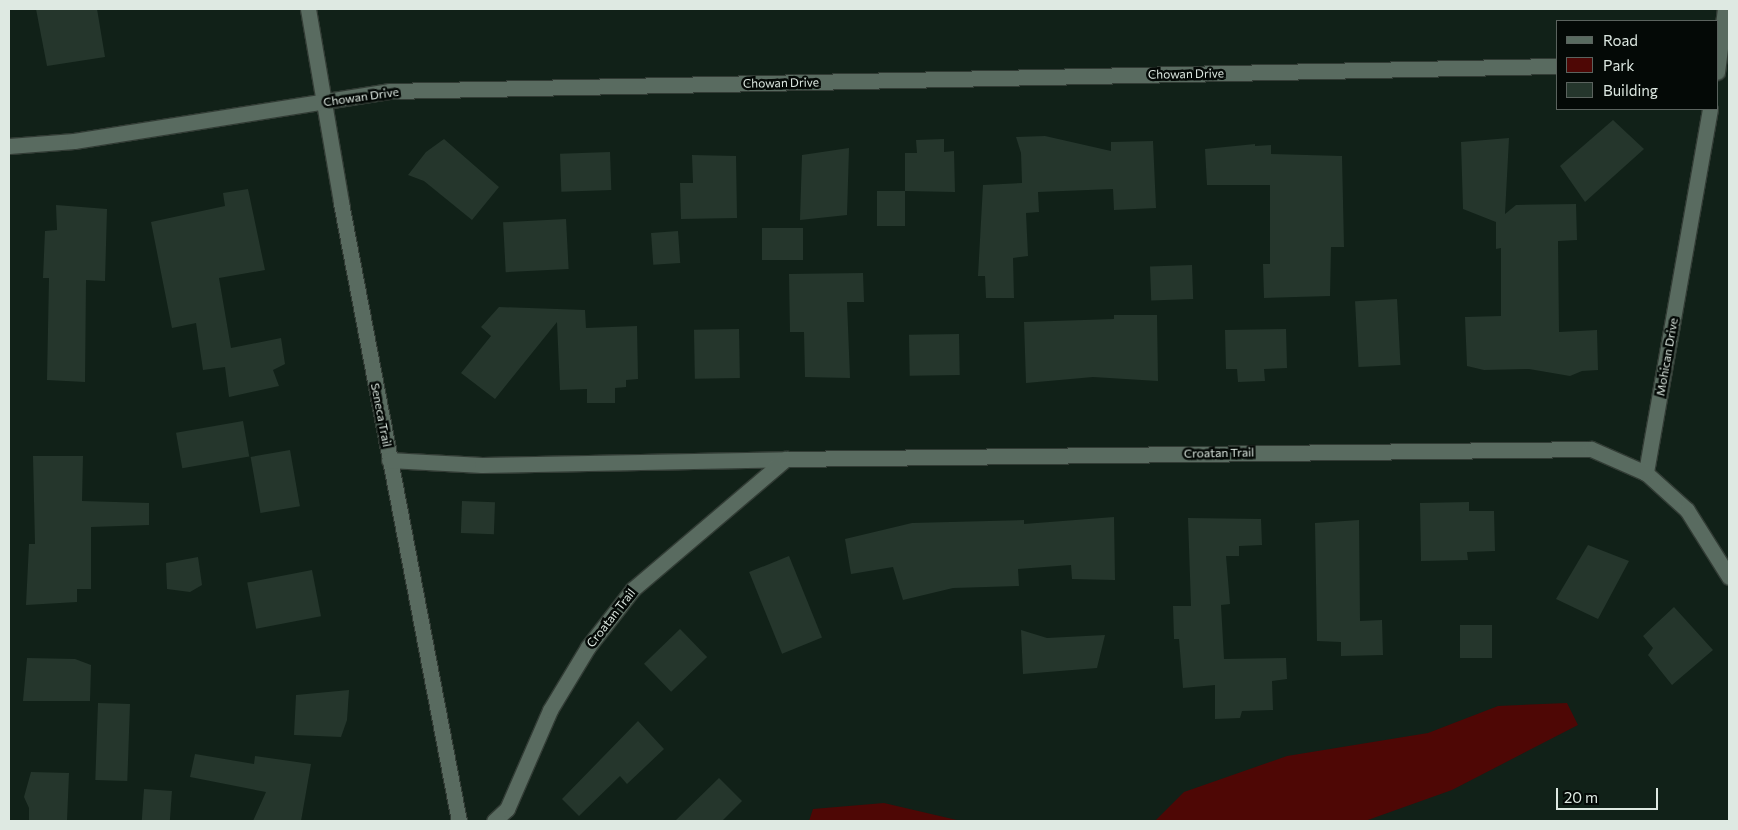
<!DOCTYPE html>
<html>
<head>
<meta charset="utf-8">
<style>
	body { margin:0 }
	#map { position:relative; width:1738px; height:830px; overflow:hidden; background:#112118; font-family:Commissioner,sans-serif }
	div>[style] { position:absolute }
	.green>* { inset:0; background:#4e0705 }
	.building>* { inset:0; background:#25362c; transform-origin:0 0 }
	.roads { filter:drop-shadow(1px 0 #323c35) drop-shadow(-1px 0 #323c35) drop-shadow(0 1px #323c35) drop-shadow(0 -1px #323c35) }
	.minor>* { height:15px; margin:-7.5px; padding:0 7.5px; transform-origin:7.5px; border-radius:7.5px; background:#596b60 }
	span { translate:-50% -50%; white-space:nowrap; text-align:center; line-height:1.15; -webkit-text-stroke:5px #040906; paint-order:stroke }
	.street-label { font-size:12px; color:#dee9e2 }
	.frame { position:absolute; inset:0; border:10px solid #dee9e2; pointer-events:none }
	.legend { position:absolute; left:1556px; top:20px; width:162px; height:90px; box-sizing:border-box; background:#040906; border:1px solid #5b635e; margin:0; padding:6px 9px; list-style:none; font-size:15px; color:#dee9e2 }
	.legend li { display:flex; align-items:center; gap:10px; height:25px }
	.legend b { width:25px; border:1px solid #5b635e }
	.scale { position:absolute; left:1556px; top:788px; width:102px; height:22px; box-sizing:border-box; border:2px solid #dee9e2; border-top:0; padding-left:6px; font-size:15px; line-height:18px; white-space:nowrap; color:#dee9e2; -webkit-text-stroke:4px #040906; paint-order:stroke }
</style>
</head>
<body>
<div id="map">
	<div class="green">
		<div style="clip-path:polygon(1567px 703px,1578px 725px,1452px 790px,1365px 821px,1155px 821px,1184px 792px,1287px 756px,1428px 733px,1498px 706px)"></div>
		<div style="clip-path:polygon(884px 803px,961px 821px,809px 821px,813px 809px)"></div>
	</div>
	<div class="building">
		<div style="clip-path:polygon(36px 9px,97px 9px,105px 57px,47px 66px)"></div>
		<div style="clip-path:polygon(1613px 120px,1644px 149px,1585px 202px,1560px 166px)"></div>
		<div style="clip-path:polygon(1045px 136px,1111px 151px,1111px 142px,1153px 141px,1156px 208px,1114px 210px,1113px 189px,1038px 192px,1039px 212px,1026px 213px,1028px 256px,1013px 258px,1014px 298px,986px 298px,985px 276px,978px 276px,983px 185px,1022px 183px,1021px 153px,1016px 137px)"></div>
		<div style="clip-path:polygon(1509px 138px,1505px 214px,1516px 205px,1576px 204px,1577px 240px,1558px 241px,1559px 332px,1597px 330px,1598px 370px,1582px 371px,1570px 376px,1529px 369px,1484px 370px,1467px 366px,1465px 317px,1501px 316px,1501px 248px,1496px 249px,1496px 222px,1463px 209px,1461px 142px)"></div>
		<div style="clip-path:polygon(444px 139px,499px 187px,472px 220px,424px 181px,408px 175px,426px 152px)"></div>
		<div style="clip-path:polygon(944px 139px,944px 152px,954px 151px,955px 192px,905px 191px,905px 153px,917px 153px,916px 140px)"></div>
		<div style="clip-path:polygon(1255px 144px,1255px 146px,1271px 145px,1271px 154px,1342px 156px,1344px 247px,1331px 247px,1330px 296px,1264px 298px,1263px 264px,1270px 264px,1270px 185px,1207px 185px,1205px 149px)"></div>
		<div style="clip-path:polygon(849px 148px,847px 215px,800px 220px,802px 155px)"></div>
		<div style="left:610px;top:152px;width:38px;height:50px;rotate:88deg"></div>
		<div style="clip-path:polygon(692px 155px,736px 156px,737px 218px,681px 219px,680px 183px,693px 183px)"></div>
		<div style="clip-path:polygon(248px 189px,265px 270px,219px 278px,231px 348px,281px 338px,285px 364px,273px 370px,279px 386px,229px 397px,225px 367px,203px 370px,196px 323px,172px 328px,151px 222px,225px 206px,223px 193px)"></div>
		<div style="left:877px;top:191px;width:28px;height:35px"></div>
		<div style="clip-path:polygon(56px 205px,107px 209px,105px 281px,86px 280px,85px 382px,47px 380px,49px 278px,43px 278px,45px 231px,57px 230px)"></div>
		<div style="left:566px;top:219px;width:50px;height:63px;rotate:87deg"></div>
		<div style="left:762px;top:228px;width:41px;height:32px"></div>
		<div style="left:678px;top:231px;width:32px;height:27px;rotate:86deg"></div>
		<div style="left:1192px;top:265px;width:34px;height:42px;rotate:88deg"></div>
		<div style="clip-path:polygon(863px 273px,864px 302px,847px 302px,850px 378px,805px 377px,804px 332px,790px 332px,789px 274px)"></div>
		<div style="left:1397px;top:299px;width:66px;height:42px;rotate:87deg"></div>
		<div style="clip-path:polygon(499px 307px,585px 310px,586px 328px,637px 326px,638px 379px,626px 380px,626px 387px,615px 388px,615px 403px,587px 403px,587px 389px,560px 390px,557px 322px,495px 399px,461px 373px,491px 336px,481px 327px)"></div>
		<div style="clip-path:polygon(1114px 315px,1157px 315px,1158px 381px,1093px 377px,1026px 383px,1024px 322px,1114px 319px)"></div>
		<div style="left:739px;top:329px;width:49px;height:45px;rotate:89deg"></div>
		<div style="clip-path:polygon(1286px 329px,1287px 368px,1264px 369px,1265px 381px,1238px 382px,1237px 369px,1226px 369px,1225px 330px)"></div>
		<div style="left:959px;top:334px;width:41px;height:50px;rotate:89deg"></div>
		<div style="left:243px;top:421px;width:36px;height:68px;rotate:80deg"></div>
		<div style="left:290px;top:450px;width:57px;height:40px;rotate:80deg"></div>
		<div style="clip-path:polygon(33px 456px,83px 456px,82px 501px,149px 503px,149px 525px,91px 527px,91px 589px,77px 589px,77px 602px,26px 605px,29px 544px,35px 544px)"></div>
		<div style="left:462px;top:501px;width:33px;height:32px;rotate:2deg"></div>
		<div style="clip-path:polygon(1469px 502px,1469px 511px,1494px 511px,1495px 551px,1467px 552px,1468px 560px,1421px 561px,1420px 503px)"></div>
		<div style="clip-path:polygon(1114px 517px,1115px 580px,1072px 579px,1071px 565px,1018px 569px,1019px 586px,953px 588px,903px 600px,893px 567px,851px 574px,845px 539px,912px 523px,1024px 520px,1024px 524px)"></div>
		<div style="clip-path:polygon(1188px 518px,1261px 519px,1262px 545px,1239px 546px,1239px 556px,1226px 556px,1230px 604px,1221px 605px,1224px 659px,1286px 658px,1287px 679px,1272px 681px,1273px 710px,1242px 711px,1240px 718px,1215px 719px,1215px 685px,1183px 688px,1179px 639px,1174px 639px,1173px 606px,1191px 606px)"></div>
		<div style="clip-path:polygon(1359px 520px,1360px 621px,1382px 620px,1383px 655px,1341px 656px,1341px 642px,1317px 641px,1315px 523px)"></div>
		<div style="clip-path:polygon(1588px 545px,1629px 561px,1598px 619px,1556px 599px)"></div>
		<div style="left:789px;top:556px;width:88px;height:43px;rotate:68deg"></div>
		<div style="clip-path:polygon(198px 557px,202px 585px,190px 592px,167px 589px,166px 563px)"></div>
		<div style="left:312px;top:570px;width:47px;height:66px;rotate:79deg"></div>
		<div style="clip-path:polygon(1674px 607px,1713px 650px,1672px 685px,1648px 655px,1653px 648px,1643px 636px)"></div>
		<div style="left:1460px;top:625px;width:32px;height:33px"></div>
		<div style="left:680px;top:629px;width:39px;height:50px;rotate:46deg"></div>
		<div style="clip-path:polygon(1021px 630px,1047px 638px,1105px 635px,1097px 668px,1023px 674px)"></div>
		<div style="clip-path:polygon(27px 658px,75px 659px,91px 665px,90px 701px,23px 701px)"></div>
		<div style="clip-path:polygon(349px 690px,347px 720px,341px 737px,294px 735px,296px 695px)"></div>
		<div style="left:98px;top:703px;width:32px;height:77px;rotate:2deg"></div>
		<div style="clip-path:polygon(638px 721px,664px 749px,627px 784px,620px 776px,579px 816px,562px 799px)"></div>
		<div style="clip-path:polygon(195px 754px,254px 764px,255px 756px,311px 764px,301px 821px,253px 821px,266px 792px,190px 777px)"></div>
		<div style="clip-path:polygon(31px 772px,69px 773px,67px 821px,29px 821px,29px 808px,24px 797px)"></div>
		<div style="clip-path:polygon(719px 778px,742px 801px,722px 821px,675px 821px)"></div>
		<div style="left:144px;top:789px;width:28px;height:32px;rotate:4deg"></div>
	</div>
	<div class="roads">
		<div class="minor">
			<div style="left:308px;top:9px;width:197px;rotate:80.3deg"></div>
			<div style="left:341px;top:203px;width:629px;rotate:79.19deg"></div>
			<div style="left:1717px;top:72px;width:64px;rotate:-82.8deg"></div>
			<div style="left:1710px;top:109px;width:370px;rotate:100deg"></div>
			<div style="left:1646px;top:473px;width:55px;rotate:42.1deg"></div>
			<div style="left:1687px;top:510px;width:79px;rotate:57.9deg"></div>
			<div style="left:9px;top:146px;width:65px;rotate:-4.4deg"></div>
			<div style="left:74px;top:141px;width:320px;rotate:-9deg"></div>
			<div style="left:390px;top:91px;width:1167px;rotate:-1.23deg"></div>
			<div style="left:389px;top:460px;width:93px;rotate:3.1deg"></div>
			<div style="left:482px;top:465px;width:304px;rotate:-1.1deg"></div>
			<div style="left:494px;top:821px;width:18px;rotate:-43deg"></div>
			<div style="left:507px;top:809px;width:108px;rotate:-66.5deg"></div>
			<div style="left:550px;top:710px;width:74px;rotate:-58.9deg"></div>
			<div style="left:588px;top:647px;width:73px;rotate:-52.2deg"></div>
			<div style="left:633px;top:589px;width:201px;rotate:-40.4deg"></div>
			<div style="left:786px;top:459px;width:805px;rotate:-0.71deg"></div>
			<div style="left:1591px;top:449px;width:60px;rotate:23.6deg"></div>
		</div>
	</div>
	<div class="street-label">
		<span style="left:1186px;top:74px;rotate:-1deg">Chowan Drive</span>
		<span style="left:781px;top:83px;rotate:-1deg">Chowan Drive</span>
		<span style="left:361px;top:97px;rotate:-8deg">Chowan Drive</span>
		<span style="left:1667px;top:357px;rotate:-80deg">Mohican Drive</span>
		<span style="left:381px;top:415px;rotate:79deg">Seneca Trail</span>
		<span style="left:1219px;top:453px;rotate:-1deg">Croatan Trail</span>
		<span style="left:611px;top:618px;rotate:-52deg">Croatan Trail</span>
	</div>
	<div class="frame"></div>
	<ul class="legend">
	<li><b style="height:6px;background:#596b60"></b>Road</li>
	<li><b style="height:14px;background:#4e0705"></b>Park</li>
	<li><b style="height:14px;background:#25362c"></b>Building</li>
	</ul>
	<div class="scale">20 m</div>
</div>
</body>
</html>
